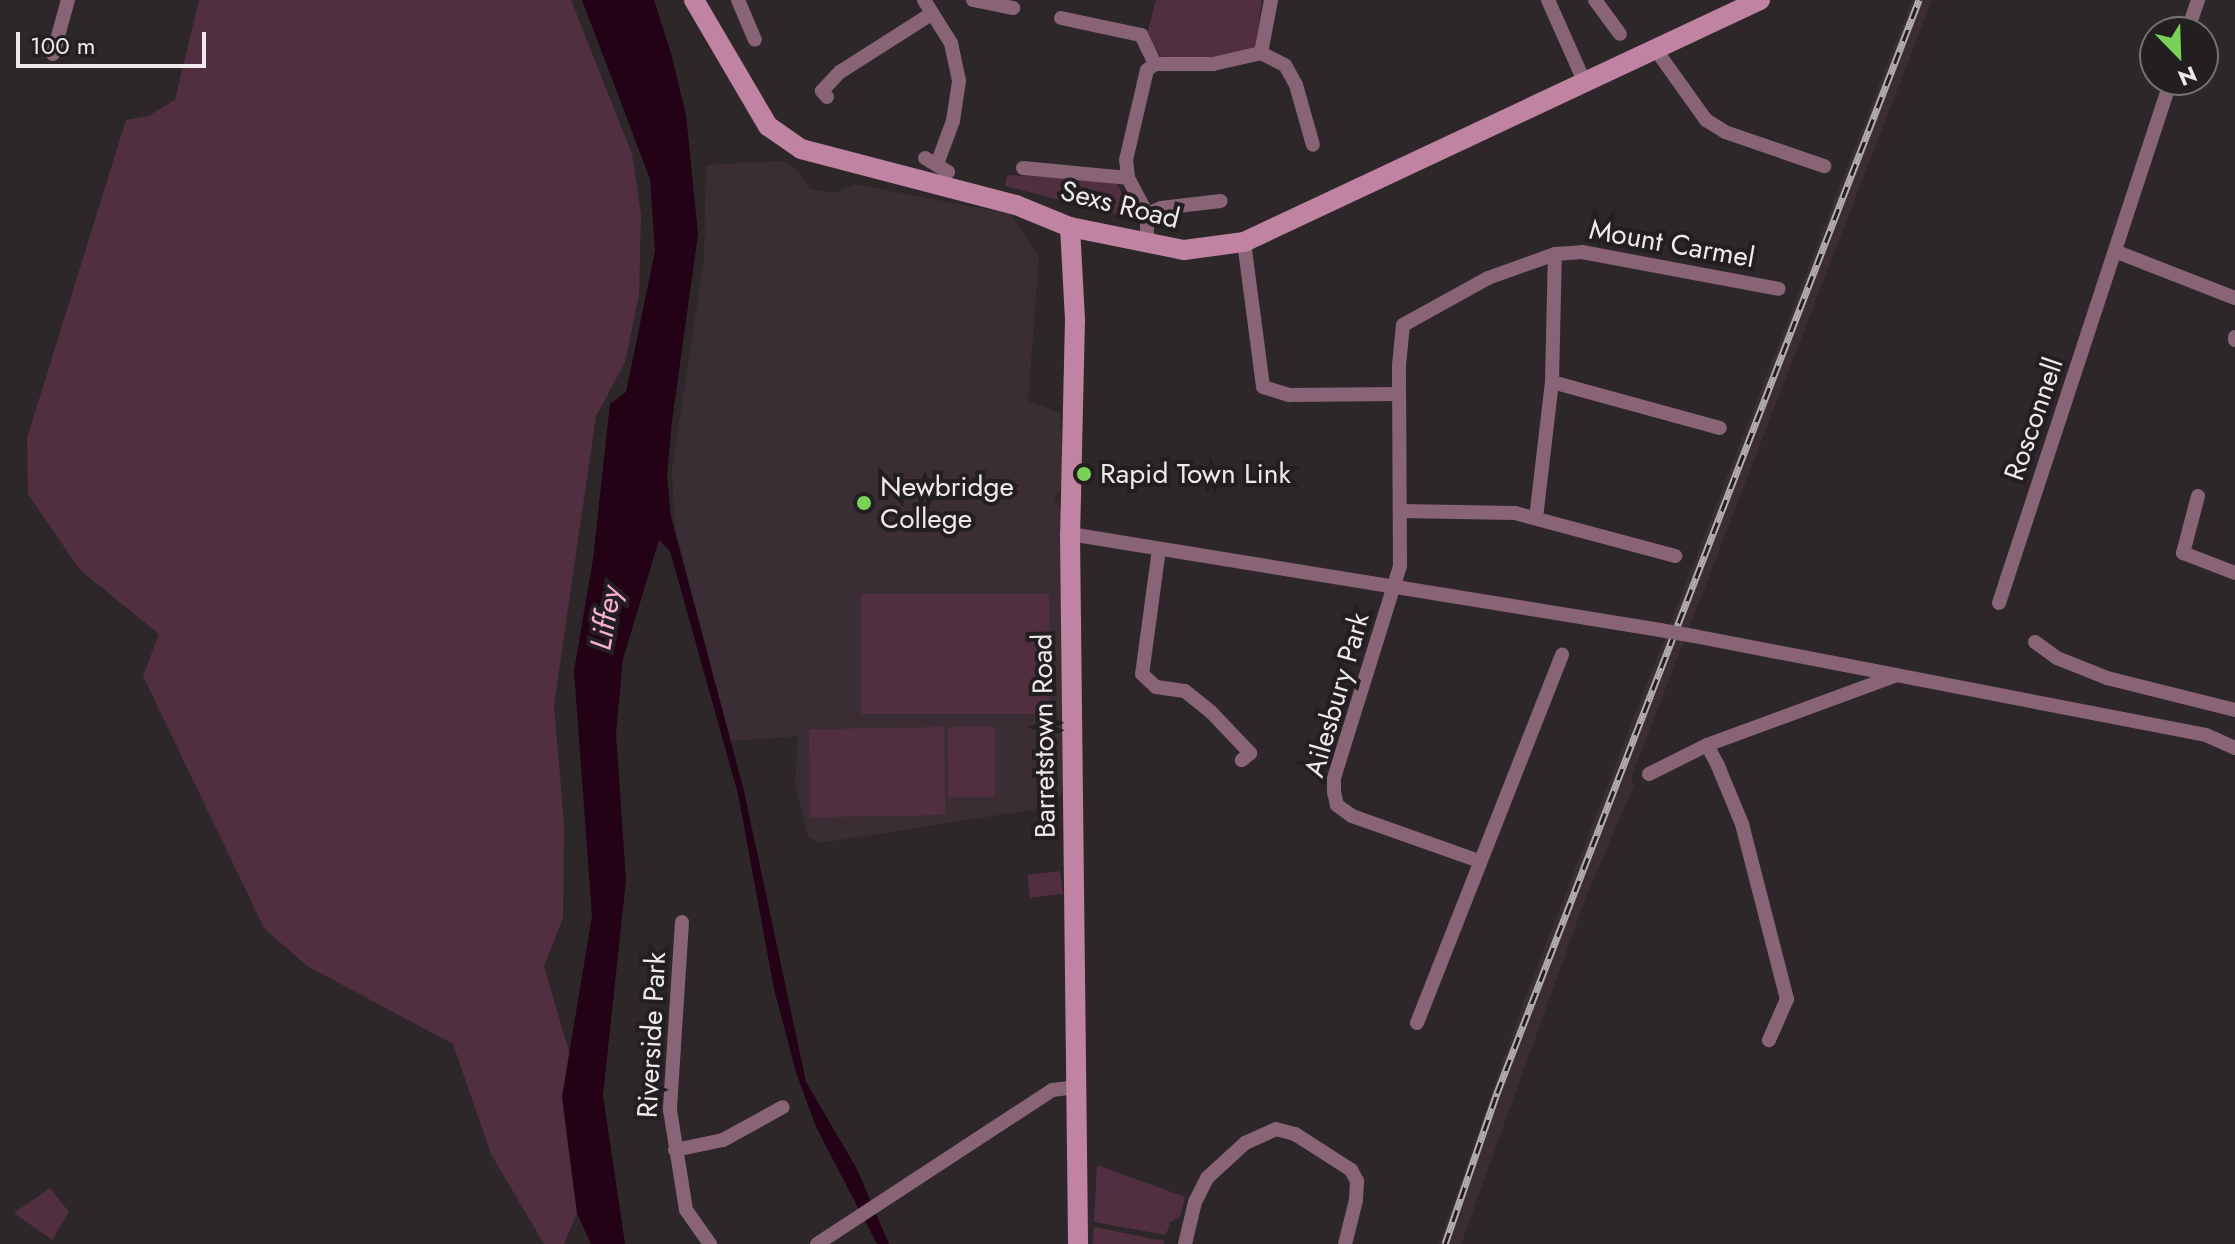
<!DOCTYPE html>
<html>
<head>
<meta charset="utf-8">
<style>
	body { margin:0 }
	#map { position:relative; width:2235px; height:1244px; overflow:hidden; background:#2d272a; font-family:Jost,sans-serif }
	div>[style] { position:absolute }
	.built>* { inset:0; background:#3a2e34 }
	.green>* { inset:0; background:#512f41; transform-origin:0 0 }
	.water>* { inset:0; background:#230215 }
	.street>* { height:14px; margin:-7px; padding:0 7px; transform-origin:7px; border-radius:7px; background:#896376 }
	.secondary>* { height:20px; margin:-10px; padding:0 10px; transform-origin:10px; border-radius:10px; background:#c083a2 }
	.rail>* { height:7px; margin-top:-3.5px; transform-origin:0; background:repeating-linear-gradient(90deg,#231e20 0 12px,#b2adaf 0 24px); box-sizing:border-box; border-block:2px solid #b2adaf }
	.street-bridge>* { height:14px; margin:-7px; padding:0 7px; transform-origin:7px; border-radius:7px; background:#896376 }
	.dots>* { width:22px; height:22px; translate:-50% -50%; box-sizing:border-box; border:4px solid #231e20; border-radius:50% }
	span { translate:-50% -50%; white-space:nowrap; text-align:center; line-height:1.15; -webkit-text-stroke:8px #231e20; paint-order:stroke }
	.street-label { font-size:28px; color:#eeeaec }
	.poi-label { font-size:28px; color:#eeeaec }
	.left { translate:0 -50%; text-align:left }
	.water-label { font-size:30px; color:#f6aed2; font-style:italic }
	.north { position:absolute; left:2139px; top:16px; width:80px; height:80px; box-sizing:border-box; background:#231e20; border:2px solid #747072; border-radius:50%; rotate:157deg; font-size:22px; font-weight:700; line-height:32px; text-align:center; color:#eeeaec }
	.north::after { content:''; display:block; margin:auto; width:28px; height:36px; background:#7ad157; clip-path:polygon(50% 0,100% 100%,50% 72%,0 100%) }
	.scale { position:absolute; left:16px; top:32px; width:190px; height:36px; box-sizing:border-box; border:4px solid #eeeaec; border-top:0; padding-left:10px; font-size:24px; line-height:28px; white-space:nowrap; color:#eeeaec; -webkit-text-stroke:6px #231e20; paint-order:stroke }
</style>
</head>
<body>
<div id="map">
	<div class="built">
		<div style="clip-path:polygon(1912px 0,1932px 0,1631px 778px,1634px 785px,1586px 897px,1461px 1244px,1439px 1244px,1524px 1001px)"></div>
		<div style="clip-path:polygon(782px 161px,798px 170px,810px 189px,836px 193px,854px 184px,1010px 214px,1039px 256px,1028px 401px,1060px 413px,1064px 485px,1054px 499px,1065px 516px,1064px 778px,1061px 794px,1050px 807px,820px 843px,808px 837px,795px 785px,798px 736px,730px 741px,675px 527px,672px 471px,704px 258px,706px 165px)"></div>
	</div>
	<div class="green">
		<div style="clip-path:polygon(199px 0,571px 0,632px 154px,641px 214px,639px 295px,625px 362px,596px 416px,554px 705px,564px 824px,563px 918px,544px 966px,570px 1055px,562px 1097px,577px 1213px,564px 1244px,544px 1244px,491px 1154px,453px 1044px,307px 966px,264px 928px,143px 676px,159px 634px,80px 570px,28px 494px,27px 438px,126px 120px,148px 116px,175px 100px)"></div>
		<div style="clip-path:polygon(1156px 0,1262px 0,1256px 47px,1242px 56px,1163px 60px,1147px 34px)"></div>
		<div style="clip-path:polygon(1007px 175px,1114px 180px,1127px 200px,1131px 218px,1005px 186px)"></div>
		<div style="left:1049px;top:594px;width:120px;height:188px;rotate:90deg"></div>
		<div style="left:944px;top:727px;width:88px;height:135px;rotate:89deg"></div>
		<div style="left:948px;top:727px;width:47px;height:70px"></div>
		<div style="left:1060px;top:871px;width:23px;height:33px;rotate:83deg"></div>
		<div style="clip-path:polygon(1097px 1165px,1185px 1197px,1180px 1217px,1170px 1222px,1166px 1235px,1094px 1222px)"></div>
		<div style="clip-path:polygon(50px 1188px,69px 1212px,52px 1240px,14px 1213px)"></div>
		<div style="clip-path:polygon(1094px 1227px,1164px 1241px,1164px 1244px,1093px 1244px)"></div>
	</div>
	<div class="water">
		<div style="clip-path:polygon(582px 0,654px 0,671px 53px,686px 115px,698px 234px,672px 421px,667px 476px,671px 517px,744px 791px,806px 1082px,857px 1169px,889px 1244px,877px 1244px,816px 1127px,796px 1072px,774px 989px,738px 794px,670px 551px,659px 540px,623px 659px,616px 733px,626px 880px,603px 1095px,625px 1244px,591px 1244px,577px 1213px,562px 1097px,592px 916px,574px 671px,593px 559px,610px 404px,626px 392px,655px 251px,650px 179px)"></div>
	</div>
	<div class="street">
		<div style="left:738px;top:0;width:43px;rotate:67deg"></div>
		<div style="left:924px;top:0;width:51px;rotate:57.9deg"></div>
		<div style="left:951px;top:43px;width:39px;rotate:78deg"></div>
		<div style="left:959px;top:81px;width:40px;rotate:98.5deg"></div>
		<div style="left:953px;top:121px;width:46px;rotate:110.4deg"></div>
		<div style="left:973px;top:0;width:41px;rotate:11.3deg"></div>
		<div style="left:1548px;top:0;width:91px;rotate:66deg"></div>
		<div style="left:1595px;top:0;width:42px;rotate:53.7deg"></div>
		<div style="left:1061px;top:18px;width:82px;rotate:12deg"></div>
		<div style="left:1141px;top:35px;width:32px;rotate:64deg"></div>
		<div style="left:2187px;top:32px;width:34px;rotate:-71deg"></div>
		<div style="left:1656px;top:50px;width:86px;rotate:54.5deg"></div>
		<div style="left:1706px;top:120px;width:22px;rotate:32deg"></div>
		<div style="left:1725px;top:132px;width:105px;rotate:19deg"></div>
		<div style="left:1261px;top:53px;width:27px;rotate:27deg"></div>
		<div style="left:1285px;top:65px;width:23px;rotate:61deg"></div>
		<div style="left:1296px;top:85px;width:62px;rotate:74.2deg"></div>
		<div style="left:53px;top:54px;width:56px;rotate:-74.5deg"></div>
		<div style="left:827px;top:97px;width:8px;rotate:-130deg"></div>
		<div style="left:822px;top:91px;width:26px;rotate:-47deg"></div>
		<div style="left:840px;top:72px;width:108px;rotate:-32.5deg"></div>
		<div style="left:925px;top:158px;width:27px;rotate:31deg"></div>
		<div style="left:1023px;top:168px;width:105px;rotate:5.4deg"></div>
		<div style="left:1147px;top:214px;width:15px;rotate:-23deg"></div>
		<div style="left:1161px;top:208px;width:60px;rotate:-6.7deg"></div>
		<div style="left:1244px;top:242px;width:146px;rotate:82.5deg"></div>
		<div style="left:1263px;top:387px;width:28px;rotate:17deg"></div>
		<div style="left:1290px;top:395px;width:108px;rotate:-0.5deg"></div>
		<div style="left:1147px;top:243px;width:29px;rotate:-90deg"></div>
		<div style="left:1147px;top:214px;width:41px;rotate:-117.8deg"></div>
		<div style="left:1128px;top:178px;width:18px;rotate:-96deg"></div>
		<div style="left:1126px;top:160px;width:92px;rotate:-76.9deg"></div>
		<div style="left:1147px;top:70px;width:10px;rotate:-37deg"></div>
		<div style="left:1155px;top:64px;width:58px"></div>
		<div style="left:1213px;top:64px;width:49px;rotate:-12.9deg"></div>
		<div style="left:1261px;top:53px;width:54px;rotate:-79.3deg"></div>
		<div style="left:2117px;top:252px;width:127px;rotate:21.3deg"></div>
		<div style="left:2235px;top:337px;width:3px;rotate:90deg"></div>
		<div style="left:1552px;top:382px;width:174px;rotate:15.3deg"></div>
		<div style="left:2198px;top:496px;width:59px;rotate:104.7deg"></div>
		<div style="left:2183px;top:553px;width:56px;rotate:21deg"></div>
		<div style="left:1401px;top:511px;width:114px;rotate:1deg"></div>
		<div style="left:1515px;top:513px;width:166px;rotate:15deg"></div>
		<div style="left:1536px;top:518px;width:137px;rotate:-83.3deg"></div>
		<div style="left:1552px;top:382px;width:128px;rotate:-88.7deg"></div>
		<div style="left:1070px;top:534px;width:598px;rotate:9.24deg"></div>
		<div style="left:1159px;top:549px;width:126px;rotate:97.7deg"></div>
		<div style="left:1142px;top:674px;width:19px;rotate:43deg"></div>
		<div style="left:1156px;top:687px;width:29px;rotate:8deg"></div>
		<div style="left:1185px;top:691px;width:33px;rotate:39deg"></div>
		<div style="left:1211px;top:712px;width:57px;rotate:46.4deg"></div>
		<div style="left:1250px;top:753px;width:11px;rotate:139deg"></div>
		<div style="left:1999px;top:603px;width:551px;rotate:-71.8deg"></div>
		<div style="left:1694px;top:636px;width:521px;rotate:10.94deg"></div>
		<div style="left:2206px;top:735px;width:32px;rotate:24deg"></div>
		<div style="left:2035px;top:642px;width:27px;rotate:36deg"></div>
		<div style="left:2057px;top:658px;width:54px;rotate:21.8deg"></div>
		<div style="left:2107px;top:678px;width:132px;rotate:14deg"></div>
		<div style="left:1707px;top:745px;width:202px;rotate:-20.2deg"></div>
		<div style="left:1649px;top:774px;width:65px;rotate:-26.6deg"></div>
		<div style="left:1707px;top:745px;width:24px;rotate:62deg"></div>
		<div style="left:1718px;top:766px;width:63px;rotate:67.5deg"></div>
		<div style="left:1742px;top:824px;width:181px;rotate:75.6deg"></div>
		<div style="left:1787px;top:999px;width:45px;rotate:113.7deg"></div>
		<div style="left:1479px;top:861px;width:135px;rotate:-160.5deg"></div>
		<div style="left:1352px;top:816px;width:19px;rotate:-144deg"></div>
		<div style="left:1337px;top:805px;width:13px;rotate:-103deg"></div>
		<div style="left:1334px;top:792px;width:14px;rotate:-90deg"></div>
		<div style="left:1334px;top:778px;width:222px;rotate:-72.7deg"></div>
		<div style="left:1400px;top:566px;width:201px;rotate:-90.3deg"></div>
		<div style="left:1399px;top:365px;width:40px;rotate:-84.3deg"></div>
		<div style="left:1403px;top:325px;width:97px;rotate:-28.9deg"></div>
		<div style="left:1488px;top:278px;width:71px;rotate:-19.7deg"></div>
		<div style="left:1555px;top:254px;width:27px;rotate:-4deg"></div>
		<div style="left:1582px;top:252px;width:200px;rotate:10.6deg"></div>
		<div style="left:682px;top:922px;width:188px;rotate:93.7deg"></div>
		<div style="left:670px;top:1110px;width:101px;rotate:80.9deg"></div>
		<div style="left:686px;top:1210px;width:42px;rotate:54.8deg"></div>
		<div style="left:1417px;top:1023px;width:396px;rotate:-68.5deg"></div>
		<div style="left:675px;top:1150px;width:49px;rotate:-11.8deg"></div>
		<div style="left:723px;top:1140px;width:68px;rotate:-28.8deg"></div>
		<div style="left:817px;top:1244px;width:281px;rotate:-33.2deg"></div>
		<div style="left:1052px;top:1090px;width:26px;rotate:-7deg"></div>
		<div style="left:1185px;top:1244px;width:43px;rotate:-76.6deg"></div>
		<div style="left:1195px;top:1202px;width:27px;rotate:-63deg"></div>
		<div style="left:1207px;top:1178px;width:52px;rotate:-42.6deg"></div>
		<div style="left:1245px;top:1143px;width:34px;rotate:-24deg"></div>
		<div style="left:1276px;top:1129px;width:20px;rotate:15deg"></div>
		<div style="left:1295px;top:1134px;width:67px;rotate:32.7deg"></div>
		<div style="left:1351px;top:1170px;width:13px;rotate:61deg"></div>
		<div style="left:1357px;top:1181px;width:19px;rotate:93deg"></div>
		<div style="left:1356px;top:1200px;width:45px;rotate:104deg"></div>
	</div>
	<div class="secondary">
		<div style="left:694px;top:0;width:146px;rotate:59.6deg"></div>
		<div style="left:768px;top:126px;width:40px;rotate:34.9deg"></div>
		<div style="left:801px;top:149px;width:222px;rotate:14.6deg"></div>
		<div style="left:1016px;top:205px;width:58px;rotate:22.2deg"></div>
		<div style="left:1070px;top:227px;width:116px;rotate:11.4deg"></div>
		<div style="left:1184px;top:250px;width:61px;rotate:-7.6deg"></div>
		<div style="left:1244px;top:242px;width:570px;rotate:-25.13deg"></div>
		<div style="left:1070px;top:227px;width:92px;rotate:86.9deg"></div>
		<div style="left:1075px;top:319px;width:215px;rotate:91.3deg"></div>
		<div style="left:1070px;top:534px;width:710px;rotate:89.35deg"></div>
	</div>
	<div class="rail">
		<div style="left:1445px;top:1244px;width:160px;rotate:-71deg"></div>
		<div style="left:1497px;top:1093px;width:1172px;rotate:-68.89deg"></div>
	</div>
	<div class="street-bridge">
		<div style="left:1660px;top:630px;width:35px;rotate:10deg"></div>
	</div>
	<div class="dots">
		<div style="left:1084px;top:474px;background:#7ad157"></div>
		<div style="left:864px;top:503px;background:#7ad157"></div>
	</div>
	<div class="street-label">
		<span style="left:1120px;top:205px;rotate:14deg">Sexs Road</span>
		<span style="left:1672px;top:244px;rotate:10deg">Mount Carmel</span>
		<span style="left:2034px;top:419px;rotate:-71deg">Rosconnell</span>
		<span style="left:1337px;top:695px;rotate:-74deg">Ailesbury Park</span>
		<span style="left:1044px;top:736px;rotate:-91deg">Barretstown Road</span>
		<span style="left:652px;top:1035px;rotate:-87deg">Riverside Park</span>
	</div>
	<div class="poi-label">
		<span class="left" style="left:1100px;top:474px">Rapid Town Link</span>
		<span class="left" style="left:880px;top:503px">Newbridge<br>College</span>
	</div>
	<div class="water-label">
		<span style="left:606px;top:618px;rotate:-80deg">Liffey</span>
	</div>
	<div class="north">N</div>
	<div class="scale">100 m</div>
</div>
</body>
</html>
